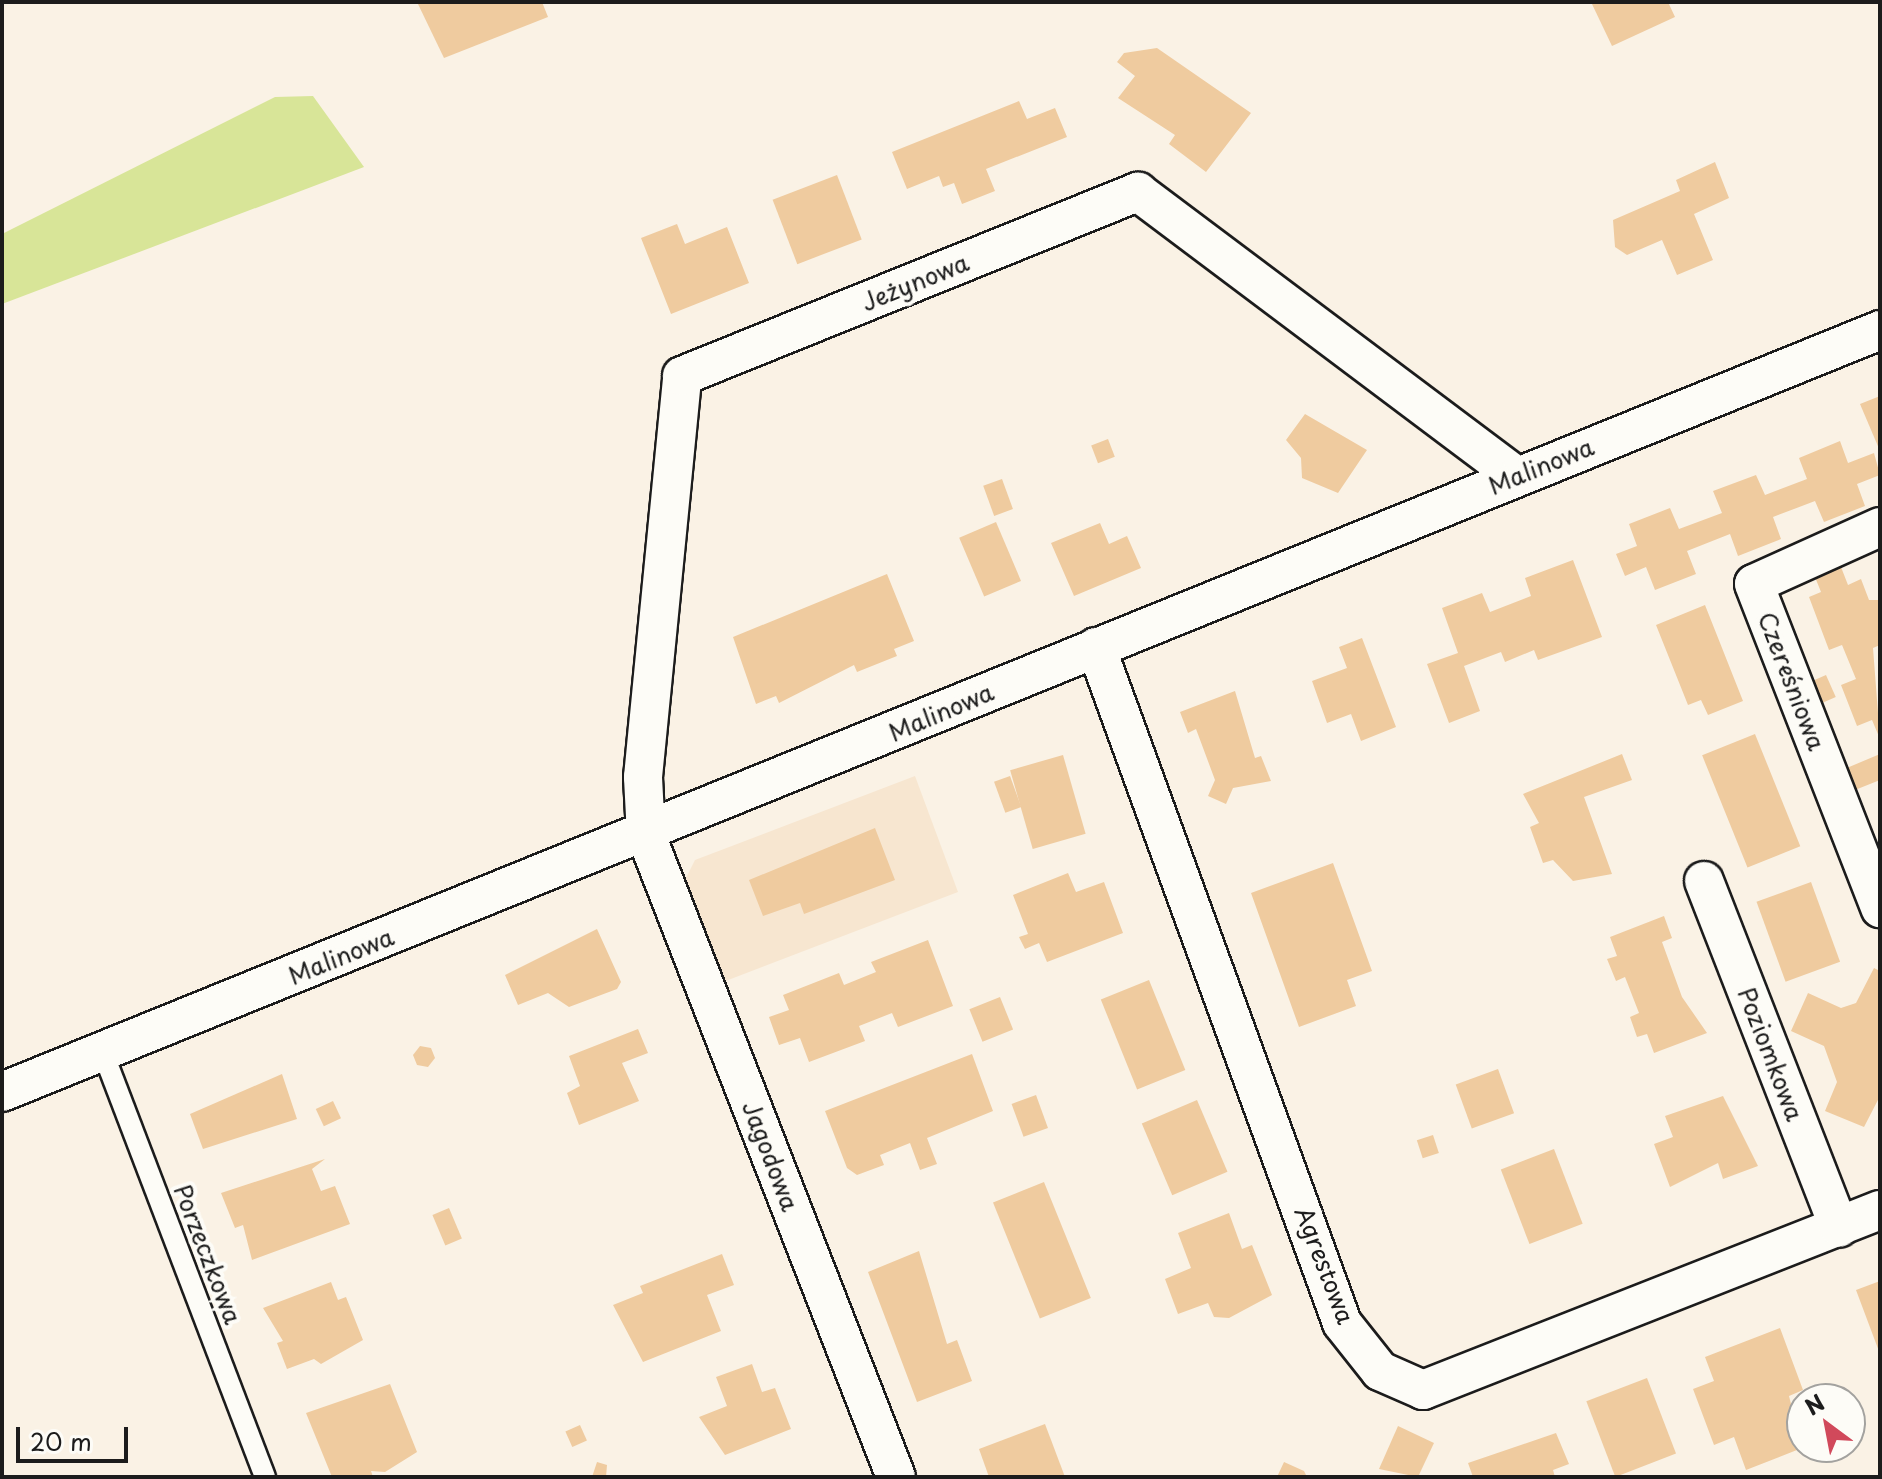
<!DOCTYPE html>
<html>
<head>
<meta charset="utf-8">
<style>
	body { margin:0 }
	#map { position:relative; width:1882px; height:1479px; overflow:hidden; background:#faf2e5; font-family:"Playpen Sans",sans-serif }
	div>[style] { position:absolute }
	.built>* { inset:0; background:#f7e6d0 }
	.green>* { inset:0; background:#d8e598 }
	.building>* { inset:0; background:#efcb9f; transform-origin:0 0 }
	.roads { filter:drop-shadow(2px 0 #1c1c1c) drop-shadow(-2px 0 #1c1c1c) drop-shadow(0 2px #1c1c1c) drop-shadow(0 -2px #1c1c1c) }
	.lane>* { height:20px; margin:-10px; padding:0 10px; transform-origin:10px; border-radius:10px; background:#fdfcf7 }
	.street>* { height:38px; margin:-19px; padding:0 19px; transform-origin:19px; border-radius:19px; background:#fdfcf7 }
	span { translate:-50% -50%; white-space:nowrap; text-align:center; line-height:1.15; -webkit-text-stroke:8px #fdfcf7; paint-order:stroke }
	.street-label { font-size:24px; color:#1c1c1c }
	.frame { position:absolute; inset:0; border:4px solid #1c1c1c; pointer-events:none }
	.north { position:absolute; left:1786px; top:1383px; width:80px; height:80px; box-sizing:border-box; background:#fdfcf7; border:2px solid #a3a29f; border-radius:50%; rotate:328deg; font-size:22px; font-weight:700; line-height:32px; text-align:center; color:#1c1c1c }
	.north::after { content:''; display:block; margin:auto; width:28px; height:36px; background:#d1495b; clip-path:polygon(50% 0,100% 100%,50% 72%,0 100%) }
	.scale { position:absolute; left:16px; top:1427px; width:112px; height:36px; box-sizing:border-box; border:4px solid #1c1c1c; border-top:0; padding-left:10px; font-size:24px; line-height:28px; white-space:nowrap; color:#1c1c1c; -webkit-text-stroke:6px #fdfcf7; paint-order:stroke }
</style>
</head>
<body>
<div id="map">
	<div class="built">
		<div style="clip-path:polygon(915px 776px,958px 892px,723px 982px,684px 882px,695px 860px)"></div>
	</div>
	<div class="green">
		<div style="clip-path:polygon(313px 96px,364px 167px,2px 304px,2px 234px,275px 97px)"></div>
	</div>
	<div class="building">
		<div style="clip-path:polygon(417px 2px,542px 2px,548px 17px,444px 58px)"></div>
		<div style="clip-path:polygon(1591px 2px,1668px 2px,1675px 17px,1612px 46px)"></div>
		<div style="clip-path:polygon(1157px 48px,1251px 113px,1206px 172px,1169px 144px,1175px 135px,1118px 98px,1135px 76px,1117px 62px,1124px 53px)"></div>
		<div style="clip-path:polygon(1019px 101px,1027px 119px,1055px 108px,1067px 137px,986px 169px,995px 191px,962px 204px,954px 183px,943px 187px,939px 176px,907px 189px,892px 152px)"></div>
		<div style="clip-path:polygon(1715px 162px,1729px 198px,1694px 214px,1713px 260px,1677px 275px,1662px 240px,1627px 255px,1615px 247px,1613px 220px,1680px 191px,1676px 180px)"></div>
		<div style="left:837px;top:175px;width:69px;height:69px;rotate:69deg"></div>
		<div style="clip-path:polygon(677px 224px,685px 244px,727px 227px,749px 283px,671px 314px,641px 238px)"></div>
		<div style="clip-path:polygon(1880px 396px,1880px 451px,1860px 404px)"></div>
		<div style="clip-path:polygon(1305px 414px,1367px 450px,1338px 493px,1302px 478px,1301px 458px,1286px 440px)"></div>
		<div style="left:1108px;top:439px;width:19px;height:18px;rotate:69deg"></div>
		<div style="clip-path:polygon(1840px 441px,1848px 463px,1874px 453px,1880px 475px,1857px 484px,1865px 506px,1824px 522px,1815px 501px,1773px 517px,1781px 539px,1738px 556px,1730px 534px,1687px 551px,1696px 574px,1655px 590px,1646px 567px,1625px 576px,1616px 554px,1637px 546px,1629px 524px,1670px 508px,1679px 529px,1722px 513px,1713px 491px,1756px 475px,1765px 495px,1807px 479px,1799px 458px)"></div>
		<div style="left:1002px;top:479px;width:32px;height:20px;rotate:70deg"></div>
		<div style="left:996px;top:522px;width:64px;height:40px;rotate:67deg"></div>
		<div style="clip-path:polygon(1100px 523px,1109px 544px,1127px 536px,1141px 568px,1074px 596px,1051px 543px)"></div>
		<div style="clip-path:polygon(1573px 560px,1602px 637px,1538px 660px,1534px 650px,1505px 662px,1501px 652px,1464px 666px,1480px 711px,1449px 723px,1427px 664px,1458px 653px,1442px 608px,1482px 593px,1490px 612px,1531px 596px,1525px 578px)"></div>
		<div style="clip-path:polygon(1841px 567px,1848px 585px,1861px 579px,1869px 600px,1880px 600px,1880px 645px,1873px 648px,1880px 739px,1872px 720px,1857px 726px,1841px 685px,1856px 679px,1842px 645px,1829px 650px,1809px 597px,1821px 592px,1815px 577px)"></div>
		<div style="clip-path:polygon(887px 574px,914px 641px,894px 649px,897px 656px,857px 672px,854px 665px,779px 703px,776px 696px,756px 704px,733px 637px)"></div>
		<div style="clip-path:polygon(1705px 605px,1743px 701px,1708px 715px,1701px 700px,1688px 705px,1656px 625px)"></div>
		<div style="clip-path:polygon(1362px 638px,1396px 727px,1361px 741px,1351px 714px,1327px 723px,1312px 681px,1347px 668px,1339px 647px)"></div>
		<div style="left:1826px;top:675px;width:24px;height:15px;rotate:66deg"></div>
		<div style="clip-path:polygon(1235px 691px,1255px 758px,1261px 756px,1271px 781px,1233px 788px,1226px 804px,1208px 796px,1215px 780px,1196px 729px,1188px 733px,1180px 712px)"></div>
		<div style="left:1755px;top:734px;width:121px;height:57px;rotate:68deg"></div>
		<div style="clip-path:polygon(1622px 754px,1632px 780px,1584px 797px,1612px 874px,1573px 881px,1553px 860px,1543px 863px,1530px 827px,1539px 823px,1523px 794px)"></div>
		<div style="clip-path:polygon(1880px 754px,1880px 780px,1850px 792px,1842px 770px)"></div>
		<div style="left:1063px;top:755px;width:82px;height:55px;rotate:74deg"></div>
		<div style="left:1010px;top:776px;width:33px;height:17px;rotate:70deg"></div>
		<div style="clip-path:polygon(875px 828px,895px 880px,804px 914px,800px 903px,763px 916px,749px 880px)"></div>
		<div style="clip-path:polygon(1333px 863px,1372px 971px,1347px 980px,1356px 1006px,1299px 1027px,1251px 893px)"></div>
		<div style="clip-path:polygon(1068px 873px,1076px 892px,1104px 882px,1123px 933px,1047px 962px,1039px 943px,1025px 949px,1019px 937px,1028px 934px,1013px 895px)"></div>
		<div style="left:1811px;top:882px;width:85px;height:58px;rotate:70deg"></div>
		<div style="clip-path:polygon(1664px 916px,1672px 938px,1662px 942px,1682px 997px,1707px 1033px,1654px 1053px,1647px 1034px,1637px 1037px,1630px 1017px,1639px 1013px,1625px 977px,1616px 981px,1607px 959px,1617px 956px,1610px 937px)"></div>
		<div style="clip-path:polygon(597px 929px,621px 982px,617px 989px,569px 1007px,548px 993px,518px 1005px,505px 975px)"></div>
		<div style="clip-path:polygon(928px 940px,953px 1006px,898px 1027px,892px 1013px,859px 1026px,865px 1041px,809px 1062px,800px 1038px,779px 1045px,769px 1017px,789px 1010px,783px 995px,839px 973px,844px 985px,876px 972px,871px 962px)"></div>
		<div style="clip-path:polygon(1874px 968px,1880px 971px,1880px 1096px,1864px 1127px,1825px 1111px,1837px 1082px,1824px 1046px,1791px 1031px,1808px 993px,1841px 1008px,1856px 1003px)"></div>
		<div style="left:1149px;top:980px;width:97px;height:52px;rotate:68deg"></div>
		<div style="left:1000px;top:997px;width:35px;height:33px;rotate:68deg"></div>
		<div style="clip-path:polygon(638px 1029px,648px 1053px,622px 1063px,639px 1101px,579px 1125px,567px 1093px,580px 1086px,569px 1056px)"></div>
		<div style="clip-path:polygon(420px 1046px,431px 1048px,435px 1058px,428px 1067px,417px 1065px,413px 1055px)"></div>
		<div style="clip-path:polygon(972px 1054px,993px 1111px,927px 1138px,937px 1164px,920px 1170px,910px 1143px,880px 1155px,884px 1165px,857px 1175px,847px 1168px,825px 1111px)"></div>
		<div style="left:1498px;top:1069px;width:47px;height:45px;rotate:70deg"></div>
		<div style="clip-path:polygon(282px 1074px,297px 1119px,203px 1149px,190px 1114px)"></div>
		<div style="left:1036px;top:1095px;width:35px;height:26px;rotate:70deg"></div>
		<div style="clip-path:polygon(1723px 1096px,1758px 1166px,1723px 1179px,1718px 1163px,1670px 1187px,1654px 1144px,1673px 1137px,1665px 1116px)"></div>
		<div style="left:1197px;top:1100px;width:78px;height:60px;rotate:67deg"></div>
		<div style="left:333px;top:1101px;width:19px;height:19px;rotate:65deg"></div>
		<div style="left:1433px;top:1135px;width:19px;height:17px;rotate:72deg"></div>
		<div style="left:1554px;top:1149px;width:80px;height:57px;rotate:69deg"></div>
		<div style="clip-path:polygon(325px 1159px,312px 1169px,321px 1191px,335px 1186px,350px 1224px,252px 1260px,243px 1225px,235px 1228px,221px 1193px)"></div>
		<div style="left:1044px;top:1182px;width:125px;height:55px;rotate:68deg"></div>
		<div style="left:449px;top:1208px;width:33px;height:18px;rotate:67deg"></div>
		<div style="clip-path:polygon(1229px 1213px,1242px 1249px,1252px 1245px,1272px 1295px,1229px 1318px,1214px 1317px,1208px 1303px,1178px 1314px,1165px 1279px,1191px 1268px,1178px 1233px)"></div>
		<div style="clip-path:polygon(919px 1251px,947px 1344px,957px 1340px,972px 1381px,917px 1402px,868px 1272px)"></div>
		<div style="clip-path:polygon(722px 1254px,734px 1285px,707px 1295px,721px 1331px,643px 1362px,613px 1305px,643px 1293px,640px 1286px)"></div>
		<div style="clip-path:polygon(1880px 1281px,1880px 1354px,1856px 1290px)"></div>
		<div style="clip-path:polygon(331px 1282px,338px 1300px,346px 1297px,363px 1340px,321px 1364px,314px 1359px,287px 1369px,277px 1343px,283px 1341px,263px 1308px)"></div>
		<div style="clip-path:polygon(1780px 1328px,1803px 1390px,1789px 1396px,1802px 1448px,1746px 1470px,1734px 1437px,1714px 1445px,1693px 1389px,1714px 1381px,1705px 1357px)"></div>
		<div style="clip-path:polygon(752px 1364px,762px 1392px,775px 1388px,791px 1429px,725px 1455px,699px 1417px,727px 1406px,716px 1377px)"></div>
		<div style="left:1647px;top:1378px;width:81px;height:65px;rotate:69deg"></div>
		<div style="clip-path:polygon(390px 1384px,417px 1452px,385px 1472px,371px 1471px,373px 1477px,332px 1477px,306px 1413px)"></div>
		<div style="clip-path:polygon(1045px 1424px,1065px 1477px,989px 1477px,979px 1449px)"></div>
		<div style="left:580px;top:1425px;width:17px;height:16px;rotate:66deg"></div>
		<div style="clip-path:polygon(1398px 1426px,1434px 1443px,1418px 1477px,1379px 1469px)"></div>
		<div style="clip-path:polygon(1556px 1433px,1569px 1464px,1553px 1470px,1555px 1477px,1473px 1477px,1468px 1463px)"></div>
		<div style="clip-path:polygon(597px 1462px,607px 1465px,606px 1477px,592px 1477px)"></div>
		<div style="clip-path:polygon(1284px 1462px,1304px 1471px,1307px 1477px,1277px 1477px)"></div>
	</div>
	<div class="roads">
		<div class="lane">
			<div style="left:102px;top:1050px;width:457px;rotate:69.1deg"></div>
		</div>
		<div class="street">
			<div style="left:1880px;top:527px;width:138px;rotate:155.7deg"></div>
			<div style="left:1754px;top:584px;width:348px;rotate:68.7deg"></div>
			<div style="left:1096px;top:647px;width:719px;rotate:70deg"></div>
			<div style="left:1342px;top:1323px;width:61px;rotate:51.6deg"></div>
			<div style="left:1380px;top:1371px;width:47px;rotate:23.8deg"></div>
			<div style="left:1423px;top:1390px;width:491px;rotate:-21.5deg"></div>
			<div style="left:1704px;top:881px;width:372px;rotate:68.7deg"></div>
			<div style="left:2px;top:1092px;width:2027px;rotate:-22.08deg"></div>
			<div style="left:896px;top:1477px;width:689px;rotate:-111.28deg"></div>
			<div style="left:646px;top:835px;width:58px;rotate:-93deg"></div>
			<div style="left:643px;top:777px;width:403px;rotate:-84.4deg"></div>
			<div style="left:682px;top:376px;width:492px;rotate:-22deg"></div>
			<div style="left:1138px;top:192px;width:471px;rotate:36.9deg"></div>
		</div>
	</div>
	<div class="street-label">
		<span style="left:915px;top:282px;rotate:-22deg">Jeżynowa</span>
		<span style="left:1541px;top:466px;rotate:-22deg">Malinowa</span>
		<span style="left:1792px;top:681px;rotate:69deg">Czereśniowa</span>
		<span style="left:941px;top:712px;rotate:-23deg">Malinowa</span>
		<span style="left:341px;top:956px;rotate:-22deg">Malinowa</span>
		<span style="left:1771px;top:1054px;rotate:69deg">Poziomkowa</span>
		<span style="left:771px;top:1156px;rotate:69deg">Jagodowa</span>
		<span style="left:208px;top:1254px;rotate:69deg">Porzeczkowa</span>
		<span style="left:1325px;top:1265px;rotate:69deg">Agrestowa</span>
	</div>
	<div class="frame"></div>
	<div class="north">N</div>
	<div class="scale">20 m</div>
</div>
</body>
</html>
